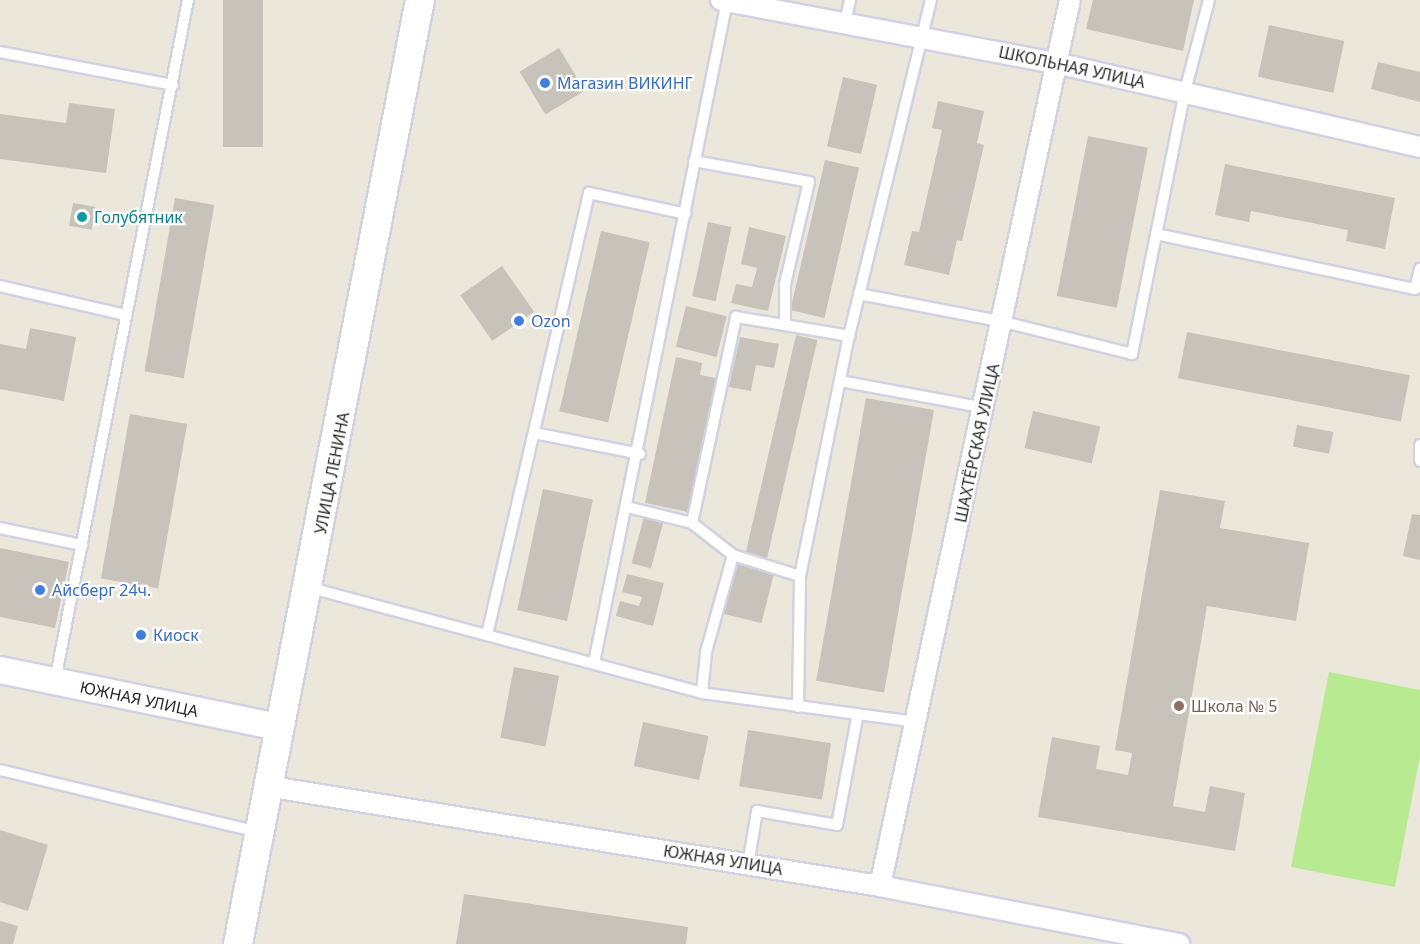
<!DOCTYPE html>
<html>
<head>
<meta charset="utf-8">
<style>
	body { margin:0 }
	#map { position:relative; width:1420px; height:944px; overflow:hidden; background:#ebe7db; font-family:"Noto Sans",sans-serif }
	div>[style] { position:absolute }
	.pitch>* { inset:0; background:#b8ea92 }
	.building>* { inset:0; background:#c7c3ba; transform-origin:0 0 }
	.roads { filter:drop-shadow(2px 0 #d0d1e2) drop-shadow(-2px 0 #d0d1e2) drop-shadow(0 2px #d0d1e2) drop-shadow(0 -2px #d0d1e2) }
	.service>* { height:10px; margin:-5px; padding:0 5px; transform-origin:5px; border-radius:5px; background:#fff }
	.minor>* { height:20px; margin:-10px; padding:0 10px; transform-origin:10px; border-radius:10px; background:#fff }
	.tertiary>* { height:26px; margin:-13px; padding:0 13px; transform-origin:13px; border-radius:13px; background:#fff }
	.secondary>* { height:28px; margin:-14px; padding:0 14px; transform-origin:14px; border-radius:14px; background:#fff }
	.dots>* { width:16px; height:16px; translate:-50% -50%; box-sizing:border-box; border:3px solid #fff; border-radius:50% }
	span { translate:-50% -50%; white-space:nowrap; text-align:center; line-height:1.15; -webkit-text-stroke:4.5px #fff; paint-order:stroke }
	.street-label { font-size:16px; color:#292929 }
	.shop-label { font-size:16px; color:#366cbe }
	.left { translate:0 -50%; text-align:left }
	.culture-label { font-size:16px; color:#0d838f }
	.education-label { font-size:16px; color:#785e54 }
</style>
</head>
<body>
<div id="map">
	<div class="pitch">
		<div style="clip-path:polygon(1329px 672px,1420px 690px,1420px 756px,1395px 887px,1291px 867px)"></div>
	</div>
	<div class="building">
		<div style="left:223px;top:0;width:40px;height:147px"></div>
		<div style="clip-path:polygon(1093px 0,1194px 0,1183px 51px,1086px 29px)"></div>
		<div style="left:1269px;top:25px;width:77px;height:53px;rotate:12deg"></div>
		<div style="left:559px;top:48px;width:50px;height:46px;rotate:59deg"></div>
		<div style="clip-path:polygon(1378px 62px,1420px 72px,1420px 102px,1371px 89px)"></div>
		<div style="left:843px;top:77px;width:35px;height:71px;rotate:13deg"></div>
		<div style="clip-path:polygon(938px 101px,984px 111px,977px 143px,984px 145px,962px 241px,957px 240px,949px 275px,904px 265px,912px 231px,919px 232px,942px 130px,932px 128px)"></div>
		<div style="clip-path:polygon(69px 103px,115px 109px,106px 173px,0 159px,0 114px,66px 123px)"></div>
		<div style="left:1088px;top:136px;width:61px;height:163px;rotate:11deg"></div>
		<div style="left:825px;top:160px;width:35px;height:154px;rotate:13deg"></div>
		<div style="clip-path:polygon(1225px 164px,1395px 198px,1385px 249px,1346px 241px,1348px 230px,1251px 211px,1249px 222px,1215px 215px)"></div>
		<div style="left:175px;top:198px;width:40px;height:176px;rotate:10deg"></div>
		<div style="left:73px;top:203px;width:23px;height:23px;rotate:10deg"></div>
		<div style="left:708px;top:222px;width:24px;height:76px;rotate:12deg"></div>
		<div style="clip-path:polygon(749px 227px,786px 236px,768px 311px,731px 303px,736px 284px,752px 287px,757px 268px,741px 264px)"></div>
		<div style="left:601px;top:231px;width:50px;height:185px;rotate:13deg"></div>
		<div style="left:502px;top:266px;width:56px;height:51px;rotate:55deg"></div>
		<div style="left:686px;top:306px;width:42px;height:42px;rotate:14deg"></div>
		<div style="clip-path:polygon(30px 328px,76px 337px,64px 401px,0 389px,0 344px,26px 349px)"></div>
		<div style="left:1187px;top:332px;width:227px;height:47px;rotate:11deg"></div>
		<div style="left:796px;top:335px;width:22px;height:225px;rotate:13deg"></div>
		<div style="clip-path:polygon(740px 337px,779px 344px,774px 368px,756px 365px,751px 391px,729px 387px)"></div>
		<div style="clip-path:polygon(676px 357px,702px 363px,700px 375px,716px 378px,688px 512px,645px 503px)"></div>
		<div style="left:866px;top:398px;width:69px;height:287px;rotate:10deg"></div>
		<div style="left:1033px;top:411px;width:69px;height:38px;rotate:13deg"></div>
		<div style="left:130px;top:414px;width:58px;height:167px;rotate:10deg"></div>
		<div style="left:1297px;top:425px;width:37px;height:22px;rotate:11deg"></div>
		<div style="left:543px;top:489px;width:51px;height:124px;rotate:12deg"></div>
		<div style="clip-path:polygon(1160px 490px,1225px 501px,1220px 528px,1309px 543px,1296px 621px,1207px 606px,1173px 806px,1205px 812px,1210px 786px,1245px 793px,1235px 851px,1038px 817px,1052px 737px,1100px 746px,1096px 769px,1128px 775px,1132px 753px,1115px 750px)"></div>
		<div style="clip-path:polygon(1412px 514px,1420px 515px,1420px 560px,1403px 556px)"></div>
		<div style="left:644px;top:517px;width:20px;height:48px;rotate:15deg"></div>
		<div style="clip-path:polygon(0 548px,69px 562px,55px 628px,0 617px)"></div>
		<div style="left:735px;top:564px;width:40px;height:51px;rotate:14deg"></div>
		<div style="clip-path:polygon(627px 574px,664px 583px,653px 626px,616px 616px,620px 601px,639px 606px,642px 597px,622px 592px)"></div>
		<div style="left:514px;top:667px;width:46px;height:72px;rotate:11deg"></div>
		<div style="left:643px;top:722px;width:67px;height:45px;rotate:12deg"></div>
		<div style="left:748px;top:730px;width:84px;height:57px;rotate:9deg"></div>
		<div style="clip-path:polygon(0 830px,48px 845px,28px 911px,0 902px)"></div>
		<div style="clip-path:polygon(464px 894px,688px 927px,686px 944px,456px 944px)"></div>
		<div style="clip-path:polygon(0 921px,18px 926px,13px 944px,0 944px)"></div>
	</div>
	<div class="roads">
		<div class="service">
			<div style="left:845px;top:22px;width:23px;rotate:-77deg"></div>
			<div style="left:0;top:52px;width:176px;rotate:10.8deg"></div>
			<div style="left:694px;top:161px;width:117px;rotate:10.3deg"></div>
			<div style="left:809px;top:182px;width:105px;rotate:103.2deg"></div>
			<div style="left:785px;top:284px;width:41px;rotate:90deg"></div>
			<div style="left:1156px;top:234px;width:265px;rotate:12deg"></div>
			<div style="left:1415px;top:289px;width:21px;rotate:-76deg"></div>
			<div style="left:0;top:286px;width:129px;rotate:13deg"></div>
			<div style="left:859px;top:294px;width:148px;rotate:10.9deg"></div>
			<div style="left:1004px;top:322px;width:132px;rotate:14deg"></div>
			<div style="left:1132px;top:354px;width:268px;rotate:-78.6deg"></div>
			<div style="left:1185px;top:91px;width:94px;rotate:-75.2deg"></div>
			<div style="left:840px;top:381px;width:147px;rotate:10.5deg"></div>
			<div style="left:534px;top:433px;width:108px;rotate:11.2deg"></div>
			<div style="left:1420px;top:445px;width:16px;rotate:90deg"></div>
			<div style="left:627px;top:507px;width:67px;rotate:13.8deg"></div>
			<div style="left:692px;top:523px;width:52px;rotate:38deg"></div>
			<div style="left:733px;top:555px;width:70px;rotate:17.4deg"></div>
			<div style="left:692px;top:523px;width:211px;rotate:-77.9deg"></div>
			<div style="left:736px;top:317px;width:115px;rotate:9.5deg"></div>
			<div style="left:0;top:528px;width:84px;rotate:11.7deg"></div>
			<div style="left:311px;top:588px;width:405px;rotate:15deg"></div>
			<div style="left:702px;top:693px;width:216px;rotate:7.7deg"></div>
			<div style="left:487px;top:635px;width:454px;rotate:-77deg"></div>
			<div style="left:589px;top:193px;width:99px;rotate:12.2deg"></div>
			<div style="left:594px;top:663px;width:675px;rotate:-78.64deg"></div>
			<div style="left:55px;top:681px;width:694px;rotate:-78.95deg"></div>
			<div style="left:702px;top:693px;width:41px;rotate:-84.4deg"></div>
			<div style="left:706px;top:652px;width:101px;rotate:-74.4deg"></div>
			<div style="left:798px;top:707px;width:131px;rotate:-89.1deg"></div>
			<div style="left:800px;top:576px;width:245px;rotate:-78.5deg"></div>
			<div style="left:849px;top:336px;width:346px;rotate:-76.3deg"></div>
			<div style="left:0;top:770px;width:265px;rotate:13.5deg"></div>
			<div style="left:748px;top:865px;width:55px;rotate:-80.5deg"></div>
			<div style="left:757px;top:811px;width:81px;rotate:9.9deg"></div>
			<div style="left:837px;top:825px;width:109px;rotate:-79.4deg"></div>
		</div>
		<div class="minor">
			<div style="left:721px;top:0;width:341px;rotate:10.7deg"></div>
			<div style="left:1056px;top:63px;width:374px;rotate:13deg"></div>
			<div style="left:266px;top:786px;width:622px;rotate:9.25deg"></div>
			<div style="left:880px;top:886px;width:305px;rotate:11deg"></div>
			<div style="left:880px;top:886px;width:906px;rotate:-77.9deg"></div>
		</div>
		<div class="tertiary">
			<div style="left:0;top:670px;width:284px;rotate:11.6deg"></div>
		</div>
		<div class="secondary">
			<div style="left:238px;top:944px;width:961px;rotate:-79.09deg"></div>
		</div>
	</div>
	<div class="dots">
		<div style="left:545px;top:83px;background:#3f7fe0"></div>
		<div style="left:82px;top:217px;background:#0f9aa8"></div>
		<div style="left:519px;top:321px;background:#3f7fe0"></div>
		<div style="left:40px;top:590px;background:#3f7fe0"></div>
		<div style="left:141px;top:635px;background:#3f7fe0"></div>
		<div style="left:1179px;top:706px;background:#8d6e63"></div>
	</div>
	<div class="street-label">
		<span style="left:1072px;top:67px;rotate:12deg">ШКОЛЬНАЯ УЛИЦА</span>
		<span style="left:977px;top:443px;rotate:-78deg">ШАХТЁРСКАЯ УЛИЦА</span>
		<span style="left:332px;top:473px;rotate:-79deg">УЛИЦА ЛЕНИНА</span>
		<span style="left:139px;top:699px;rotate:12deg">ЮЖНАЯ УЛИЦА</span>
		<span style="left:723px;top:860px;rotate:9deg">ЮЖНАЯ УЛИЦА</span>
	</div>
	<div class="shop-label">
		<span class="left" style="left:557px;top:83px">Магазин ВИКИНГ</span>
		<span class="left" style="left:531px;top:321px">Ozon</span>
		<span class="left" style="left:52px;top:590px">Айсберг 24ч.</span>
		<span class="left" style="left:153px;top:635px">Киоск</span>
	</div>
	<div class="culture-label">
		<span class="left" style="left:94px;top:217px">Голубятник</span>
	</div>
	<div class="education-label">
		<span class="left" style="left:1191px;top:706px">Школа № 5</span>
	</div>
</div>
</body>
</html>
